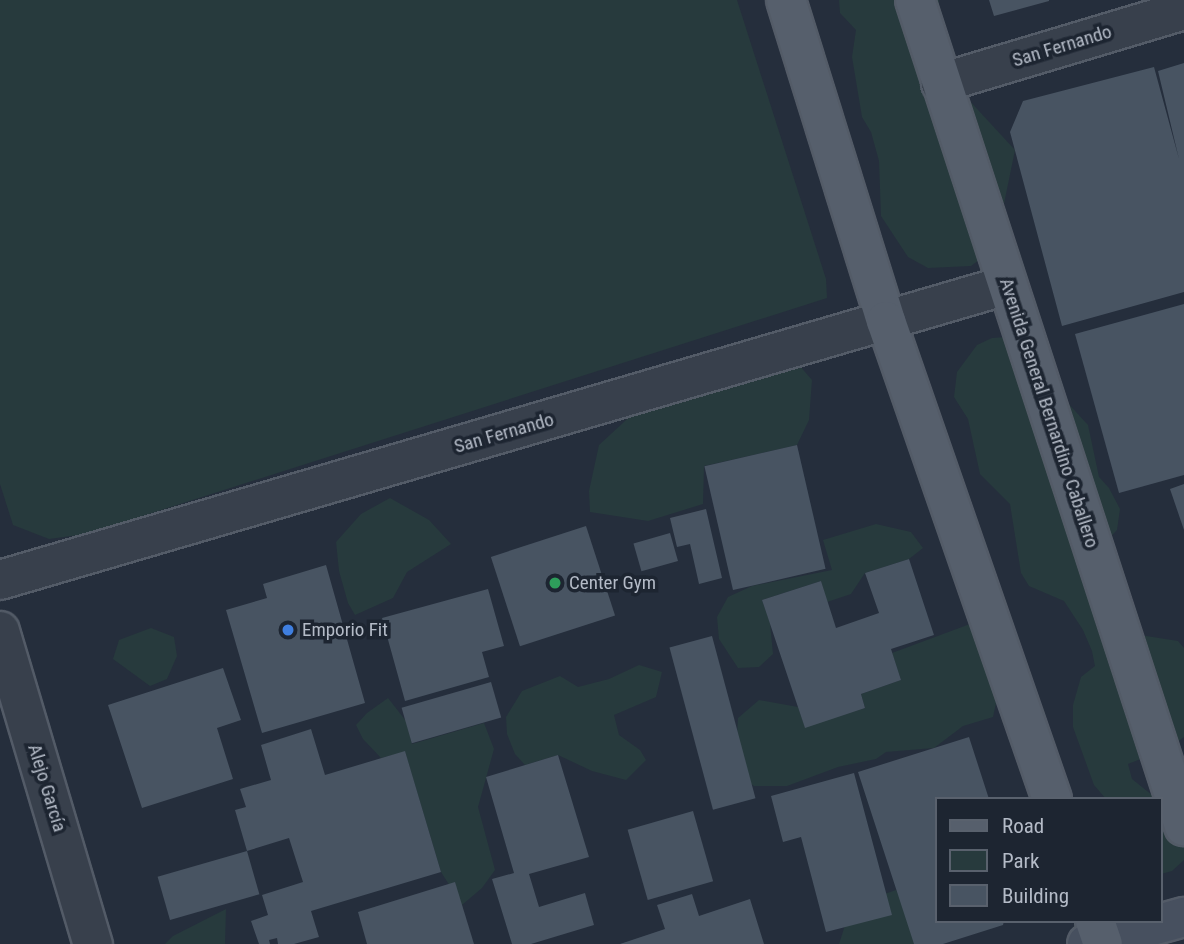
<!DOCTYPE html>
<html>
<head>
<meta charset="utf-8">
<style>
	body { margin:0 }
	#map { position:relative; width:1184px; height:944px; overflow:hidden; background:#252e3c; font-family:"Roboto Condensed",sans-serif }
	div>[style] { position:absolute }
	.green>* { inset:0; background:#273a3d }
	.building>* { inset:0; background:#485462; transform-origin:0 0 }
	.roads { filter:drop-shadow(2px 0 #535b67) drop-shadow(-2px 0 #535b67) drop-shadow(0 2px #535b67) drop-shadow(0 -2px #535b67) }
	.street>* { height:38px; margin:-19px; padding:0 19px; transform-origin:19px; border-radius:19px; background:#38404c }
	.secondary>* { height:38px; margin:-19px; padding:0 19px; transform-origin:19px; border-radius:19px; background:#47505f }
	.primary>* { height:38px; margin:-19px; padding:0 19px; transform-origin:19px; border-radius:19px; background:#565f6c }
	.dots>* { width:19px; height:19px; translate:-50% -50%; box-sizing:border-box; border:4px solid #1d2531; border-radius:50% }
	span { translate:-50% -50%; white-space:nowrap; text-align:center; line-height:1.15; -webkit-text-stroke:7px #1d2531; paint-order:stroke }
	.street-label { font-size:19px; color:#b4bbc7 }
	.poi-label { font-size:19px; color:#b4bbc7 }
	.left { translate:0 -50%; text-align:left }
	.legend { position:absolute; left:935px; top:797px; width:228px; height:126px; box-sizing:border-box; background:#1d2531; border:2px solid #59616d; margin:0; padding:9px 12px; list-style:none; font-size:21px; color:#b4bbc7 }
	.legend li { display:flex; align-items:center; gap:14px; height:35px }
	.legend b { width:35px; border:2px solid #59616d }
</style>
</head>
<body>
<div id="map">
	<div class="green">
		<div style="clip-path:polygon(0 0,737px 0,826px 279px,827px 298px,86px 534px,49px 539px,13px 525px,0 484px)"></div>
		<div style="clip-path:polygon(839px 0,939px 0,935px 21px,967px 98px,1015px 150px,995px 248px,971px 266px,928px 268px,908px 257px,881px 216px,879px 161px,871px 132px,862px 117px,852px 57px,856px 30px,840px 13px)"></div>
		<div style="clip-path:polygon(1007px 337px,1088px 425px,1099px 477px,1109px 488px,1120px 509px,1117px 530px,1102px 546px,1140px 635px,1178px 641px,1184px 648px,1184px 737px,1169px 748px,1128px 764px,1132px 779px,1157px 799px,1106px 799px,1094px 785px,1073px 727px,1073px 705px,1081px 677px,1095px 666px,1092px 651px,1083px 630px,1064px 601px,1029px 586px,1021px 573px,1010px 504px,980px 474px,968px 419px,954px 397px,957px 372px,977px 345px,992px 338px)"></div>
		<div style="clip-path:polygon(786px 350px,812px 380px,809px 420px,797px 445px,704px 466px,703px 504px,648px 521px,590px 512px,589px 491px,599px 445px,664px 385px)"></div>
		<div style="clip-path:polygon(390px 498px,429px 520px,451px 544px,407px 572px,393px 598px,355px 615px,348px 603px,339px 571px,336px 542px,361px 514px)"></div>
		<div style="clip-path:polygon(876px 524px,911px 532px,923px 548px,909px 559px,865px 573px,851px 594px,827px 602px,821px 581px,762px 600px,770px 623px,773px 654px,759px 667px,738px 668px,719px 639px,717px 617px,728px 597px,752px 586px,832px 570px,823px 540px)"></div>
		<div style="clip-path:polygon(970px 624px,990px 649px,998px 694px,993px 717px,963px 726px,934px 748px,886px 752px,876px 759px,838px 767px,787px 786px,754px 786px,735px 772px,738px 718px,759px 700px,798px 707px,805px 727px,865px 708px,861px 694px,901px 680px,892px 653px)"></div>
		<div style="clip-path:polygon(151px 628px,174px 637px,177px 656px,167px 679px,150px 686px,113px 659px,119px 640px)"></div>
		<div style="clip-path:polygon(639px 665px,662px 672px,656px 697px,614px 715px,619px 735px,640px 750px,646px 760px,626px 780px,592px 771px,558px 755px,525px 765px,515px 754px,507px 734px,506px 717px,522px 691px,560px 676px,578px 687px,609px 679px)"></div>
		<div style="clip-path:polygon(388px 698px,406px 721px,412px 744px,484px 723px,494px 749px,478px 807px,495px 870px,482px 888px,462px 905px,441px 872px,405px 752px,381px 758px,363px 739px,356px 725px,367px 713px)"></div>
		<div style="clip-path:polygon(1161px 802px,1184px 813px,1184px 860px,1172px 871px,1161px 874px)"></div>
		<div style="clip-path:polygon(896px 890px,910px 917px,915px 944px,839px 944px,849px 913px,864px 901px)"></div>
		<div style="clip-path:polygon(226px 909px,225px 944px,165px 944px,173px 936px)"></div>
	</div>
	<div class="building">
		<div style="clip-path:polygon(989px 0,1049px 0,1049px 1px,994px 16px)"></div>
		<div style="clip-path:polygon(1184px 63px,1184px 292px,1062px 326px,1010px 132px,1023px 101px,1154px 67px,1179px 159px,1158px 71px)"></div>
		<div style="clip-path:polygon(1184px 304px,1184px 475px,1119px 493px,1075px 334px)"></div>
		<div style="left:797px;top:445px;width:127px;height:95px;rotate:77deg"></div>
		<div style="clip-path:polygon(1184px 484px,1184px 530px,1170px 489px)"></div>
		<div style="clip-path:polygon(706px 509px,722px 578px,699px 584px,690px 544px,677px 547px,670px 518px)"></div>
		<div style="left:586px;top:526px;width:94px;height:100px;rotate:72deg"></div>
		<div style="left:670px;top:533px;width:29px;height:38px;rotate:74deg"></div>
		<div style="clip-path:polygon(909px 559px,934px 635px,891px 649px,901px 680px,861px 694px,865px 708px,805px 728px,762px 600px,821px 581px,836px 628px,879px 613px,865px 573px)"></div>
		<div style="clip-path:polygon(326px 565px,365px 703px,262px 733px,226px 610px,267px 598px,263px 584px)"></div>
		<div style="clip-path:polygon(488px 589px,504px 646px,482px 652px,489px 677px,405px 701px,382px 618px)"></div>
		<div style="left:712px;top:636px;width:168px;height:44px;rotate:75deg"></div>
		<div style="clip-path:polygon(223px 668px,241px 720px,217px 728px,233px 779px,142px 808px,108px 705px)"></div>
		<div style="left:491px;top:682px;width:37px;height:93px;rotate:74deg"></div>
		<div style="clip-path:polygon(311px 729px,325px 775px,405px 751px,441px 872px,311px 911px,319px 937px,294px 944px,278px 944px,277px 938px,269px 940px,270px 944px,259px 944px,251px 921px,268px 915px,262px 895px,303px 882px,289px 838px,247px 851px,235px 810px,246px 807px,240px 789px,271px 780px,261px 745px)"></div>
		<div style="clip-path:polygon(969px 737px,989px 799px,937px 799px,937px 921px,1004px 921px,1003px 925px,943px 944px,914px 944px,858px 772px)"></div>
		<div style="clip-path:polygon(558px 755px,589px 857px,529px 874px,539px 907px,585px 893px,594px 925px,531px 944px,512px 944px,492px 879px,514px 873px,486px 777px)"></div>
		<div style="clip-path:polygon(854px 773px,892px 915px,826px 932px,801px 837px,783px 842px,771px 796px)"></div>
		<div style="left:693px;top:811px;width:73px;height:68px;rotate:74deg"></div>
		<div style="left:247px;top:851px;width:45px;height:93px;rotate:74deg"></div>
		<div style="clip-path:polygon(455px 882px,474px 944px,367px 944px,358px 912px)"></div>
		<div style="clip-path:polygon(692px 894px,699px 916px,750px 899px,764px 944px,620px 944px,665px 929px,657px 905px)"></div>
	</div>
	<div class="roads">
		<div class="street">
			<div style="left:941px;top:83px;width:254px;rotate:-16.7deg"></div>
			<div style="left:0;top:580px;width:1049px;rotate:-16.33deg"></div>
			<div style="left:0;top:631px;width:327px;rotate:73.5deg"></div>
		</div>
		<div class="secondary">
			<div style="left:1087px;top:944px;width:101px;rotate:-15.6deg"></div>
		</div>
		<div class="primary">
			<div style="left:786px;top:0;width:336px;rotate:72.7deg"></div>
			<div style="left:886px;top:321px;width:506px;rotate:70.85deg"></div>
			<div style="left:915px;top:0;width:869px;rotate:71.96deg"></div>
			<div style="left:1095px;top:921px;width:24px;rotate:71deg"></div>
		</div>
	</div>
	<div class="dots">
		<div style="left:555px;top:583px;background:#2e9e5b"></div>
		<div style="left:288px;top:630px;background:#3f7fe0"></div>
	</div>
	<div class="street-label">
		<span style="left:1062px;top:46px;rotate:-17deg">San Fernando</span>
		<span style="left:1049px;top:413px;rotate:72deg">Avenida General Bernardino Caballero</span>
		<span style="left:504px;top:433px;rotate:-16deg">San Fernando</span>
		<span style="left:47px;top:788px;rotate:73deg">Alejo García</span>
	</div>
	<div class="poi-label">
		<span class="left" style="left:569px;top:583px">Center Gym</span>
		<span class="left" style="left:302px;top:630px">Emporio Fit</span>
	</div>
	<ul class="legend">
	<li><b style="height:9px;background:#565f6c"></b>Road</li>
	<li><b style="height:19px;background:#273a3d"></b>Park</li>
	<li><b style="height:19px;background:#485462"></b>Building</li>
	</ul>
</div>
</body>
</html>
